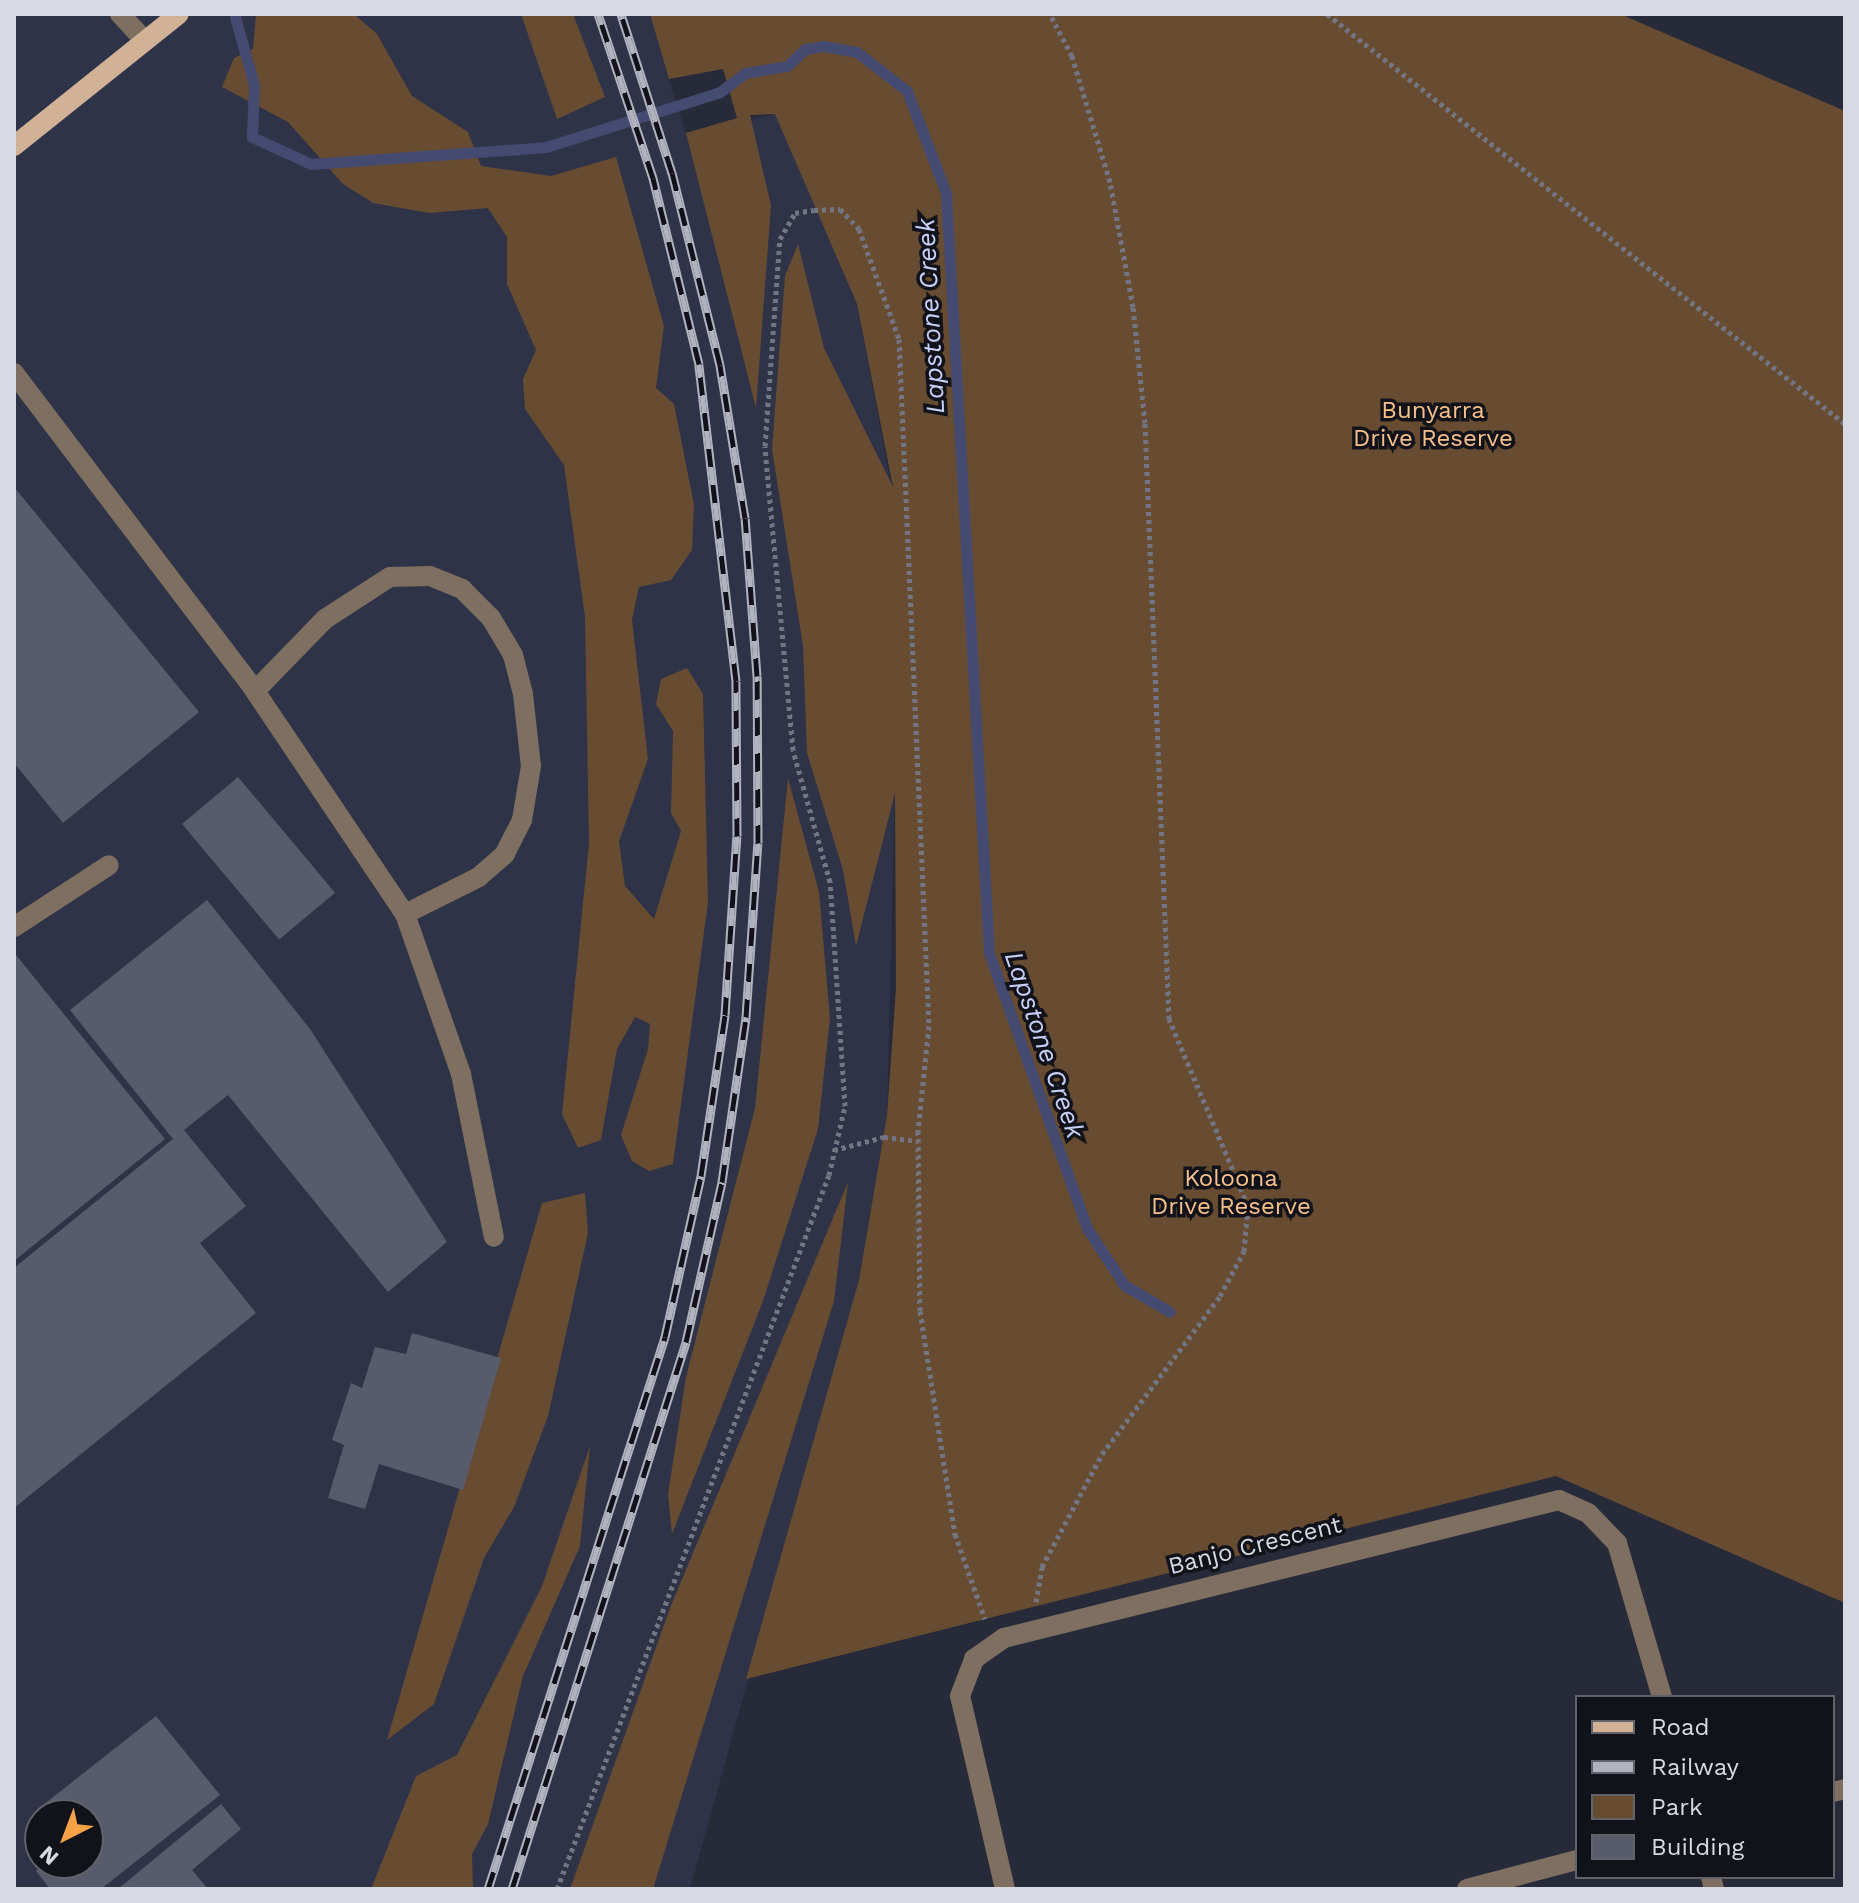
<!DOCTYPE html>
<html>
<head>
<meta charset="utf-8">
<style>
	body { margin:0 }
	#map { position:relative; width:1859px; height:1903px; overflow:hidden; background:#272a38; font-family:"Work Sans",sans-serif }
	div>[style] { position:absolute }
	.built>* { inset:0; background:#2f3348 }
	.green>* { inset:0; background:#674c32 }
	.stream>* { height:11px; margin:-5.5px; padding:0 5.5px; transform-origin:5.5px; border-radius:5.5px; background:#454b70 }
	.building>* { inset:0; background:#575b6b; transform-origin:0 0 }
	.path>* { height:5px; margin-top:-2.5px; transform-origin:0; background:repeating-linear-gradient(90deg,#737682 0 4px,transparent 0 8px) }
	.minor>* { height:20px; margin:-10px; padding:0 10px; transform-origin:10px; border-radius:10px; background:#7e6f61 }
	.major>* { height:20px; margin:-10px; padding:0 10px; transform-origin:10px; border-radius:10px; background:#d1b296 }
	.rail>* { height:9px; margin-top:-4.5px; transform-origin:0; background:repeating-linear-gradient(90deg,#12131a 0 18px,#b0b2bd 0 36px); box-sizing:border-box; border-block:2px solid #b0b2bd }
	span { translate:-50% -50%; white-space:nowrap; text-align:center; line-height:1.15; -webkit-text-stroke:7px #12131a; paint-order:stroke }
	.park-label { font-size:24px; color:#f6c08b }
	.street-label { font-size:24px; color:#d7d9e3 }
	.water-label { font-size:26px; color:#c8d0f7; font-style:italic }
	.frame { position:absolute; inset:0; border:16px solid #d7d9e3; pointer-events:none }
	.legend { position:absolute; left:1575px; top:1695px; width:260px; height:184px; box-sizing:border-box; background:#12131a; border:2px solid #61626a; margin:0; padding:10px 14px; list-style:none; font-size:24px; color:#d7d9e3 }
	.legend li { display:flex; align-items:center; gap:16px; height:40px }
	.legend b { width:40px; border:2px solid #61626a }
	.north { position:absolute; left:24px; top:1799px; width:80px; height:80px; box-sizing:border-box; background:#12131a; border:2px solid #61626a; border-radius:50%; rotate:222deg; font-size:22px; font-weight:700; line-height:32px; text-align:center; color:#d7d9e3 }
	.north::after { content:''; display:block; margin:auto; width:28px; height:36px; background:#f6a247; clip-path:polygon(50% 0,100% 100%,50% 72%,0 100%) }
</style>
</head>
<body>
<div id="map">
	<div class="built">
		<div style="clip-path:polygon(evenodd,14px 14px,728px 14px,723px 69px,669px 79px,686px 133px,776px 114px,857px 304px,901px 538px,887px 1115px,859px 1280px,690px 1889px,14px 1889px,14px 14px,40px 1815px,88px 1815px,88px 1863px,40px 1863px,40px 1815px)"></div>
	</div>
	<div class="green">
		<div style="clip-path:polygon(256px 14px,354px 14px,377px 34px,412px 96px,468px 132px,481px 166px,551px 176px,616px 157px,664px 326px,656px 388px,674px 404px,694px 505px,692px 550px,671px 580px,639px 587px,632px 620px,648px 759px,619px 841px,625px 886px,654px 919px,681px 831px,671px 813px,673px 731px,656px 704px,661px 679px,687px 668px,703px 694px,708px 902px,673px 1164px,649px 1171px,632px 1161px,621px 1135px,648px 1049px,650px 1024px,635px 1017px,617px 1049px,601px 1140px,578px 1148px,562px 1114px,589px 843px,585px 617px,564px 465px,525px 409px,523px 379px,536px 350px,507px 284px,507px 237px,488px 208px,429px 213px,373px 203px,343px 184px,288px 122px,222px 87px,234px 58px,253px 49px)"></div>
		<div style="clip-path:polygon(521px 14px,573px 14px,605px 97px,557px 119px)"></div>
		<div style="clip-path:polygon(650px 14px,1620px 14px,1845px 111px,1845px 1603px,1556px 1476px,746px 1679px,859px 1280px,887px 1115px,896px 988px,895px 793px,856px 946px,843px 870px,807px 753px,803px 646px,772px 449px,785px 276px,798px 244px,824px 348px,893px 487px,857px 304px,775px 114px,750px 115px,771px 205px,756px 408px,686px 133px,737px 118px,723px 69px,669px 79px)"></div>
		<div style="clip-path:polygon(788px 778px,819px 892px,830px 1018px,818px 1129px,763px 1301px,672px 1534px,668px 1494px,686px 1377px,755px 1108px)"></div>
		<div style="clip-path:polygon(848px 1182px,834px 1301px,653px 1889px,570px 1889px,670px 1608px)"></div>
		<div style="clip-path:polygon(585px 1193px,588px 1233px,548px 1416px,514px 1507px,484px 1558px,434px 1704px,387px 1740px,542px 1203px)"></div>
		<div style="clip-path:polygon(590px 1446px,580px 1546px,523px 1676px,488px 1824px,472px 1854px,473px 1889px,371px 1889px,416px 1776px,457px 1755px,542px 1586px)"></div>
	</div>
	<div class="stream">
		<div style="left:235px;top:17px;width:71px;rotate:74.4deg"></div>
		<div style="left:254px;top:85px;width:52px;rotate:92.2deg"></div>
		<div style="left:252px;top:137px;width:65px;rotate:24.6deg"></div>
		<div style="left:311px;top:164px;width:236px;rotate:-4.1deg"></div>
		<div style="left:546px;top:147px;width:182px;rotate:-17.5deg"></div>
		<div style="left:720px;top:92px;width:31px;rotate:-37deg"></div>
		<div style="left:745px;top:73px;width:43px;rotate:-9.5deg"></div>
		<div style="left:787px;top:66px;width:25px;rotate:-43deg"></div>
		<div style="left:805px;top:49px;width:18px;rotate:-9deg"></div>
		<div style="left:823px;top:46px;width:35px;rotate:10deg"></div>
		<div style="left:857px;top:52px;width:63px;rotate:38deg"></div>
		<div style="left:907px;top:91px;width:109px;rotate:69.1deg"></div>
		<div style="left:946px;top:193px;width:761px;rotate:86.76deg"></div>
		<div style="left:989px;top:953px;width:292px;rotate:70.4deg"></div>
		<div style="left:1087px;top:1228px;width:68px;rotate:57deg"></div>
		<div style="left:1124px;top:1285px;width:53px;rotate:30.4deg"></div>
	</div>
	<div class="building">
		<div style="clip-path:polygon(14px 487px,199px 712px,63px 823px,14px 763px)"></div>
		<div style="left:238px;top:777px;width:151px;height:73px;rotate:50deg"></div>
		<div style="clip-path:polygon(207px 900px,310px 1029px,447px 1242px,388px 1292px,228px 1095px,184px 1130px,246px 1206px,200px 1243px,256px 1313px,14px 1508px,14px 1268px,173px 1139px,70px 1010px)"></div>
		<div style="clip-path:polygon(16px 955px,165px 1139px,14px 1261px,14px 957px)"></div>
		<div style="clip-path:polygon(412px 1333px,501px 1358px,463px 1490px,379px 1464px,365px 1509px,328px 1498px,344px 1445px,332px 1440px,351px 1383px,362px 1388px,375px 1347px,406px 1354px)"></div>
		<div style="clip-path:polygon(156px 1716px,220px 1795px,101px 1889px,50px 1889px,36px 1871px,46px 1863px,88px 1863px,88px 1815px,38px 1809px)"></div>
		<div style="clip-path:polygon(221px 1804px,241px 1829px,192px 1870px,208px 1889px,118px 1889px)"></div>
	</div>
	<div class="path">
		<div style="left:1327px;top:14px;width:661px;rotate:38.36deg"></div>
		<div style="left:834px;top:1150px;width:52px;rotate:-14.6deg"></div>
		<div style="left:884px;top:1137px;width:34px;rotate:7deg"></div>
		<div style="left:1036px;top:1602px;width:36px;rotate:-80deg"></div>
		<div style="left:1042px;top:1567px;width:128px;rotate:-62deg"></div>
		<div style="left:1102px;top:1454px;width:197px;rotate:-53.2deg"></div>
		<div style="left:1220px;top:1296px;width:51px;rotate:-61.9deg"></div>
		<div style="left:1244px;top:1251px;width:45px;rotate:-84.9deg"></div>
		<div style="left:1248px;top:1206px;width:203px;rotate:-112.9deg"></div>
		<div style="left:1169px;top:1019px;width:596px;rotate:-92.31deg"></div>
		<div style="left:1145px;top:423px;width:117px;rotate:-95.9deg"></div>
		<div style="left:1133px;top:307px;width:127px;rotate:-100.4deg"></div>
		<div style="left:1110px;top:182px;width:132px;rotate:-106.8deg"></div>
		<div style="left:1072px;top:56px;width:47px;rotate:-117.6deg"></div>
		<div style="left:557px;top:1889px;width:764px;rotate:-69.15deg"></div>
		<div style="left:829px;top:1175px;width:71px;rotate:-76.9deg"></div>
		<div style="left:845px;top:1106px;width:225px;rotate:-93.8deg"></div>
		<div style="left:830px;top:882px;width:137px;rotate:-105.7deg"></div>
		<div style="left:793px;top:750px;width:305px;rotate:-95.3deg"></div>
		<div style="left:765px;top:446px;width:208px;rotate:-85.9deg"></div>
		<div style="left:780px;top:239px;width:30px;rotate:-60deg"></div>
		<div style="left:795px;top:213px;width:19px;rotate:-9deg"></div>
		<div style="left:814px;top:210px;width:26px;rotate:-2deg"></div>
		<div style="left:840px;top:209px;width:28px;rotate:46deg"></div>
		<div style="left:859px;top:229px;width:117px;rotate:70deg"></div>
		<div style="left:899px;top:339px;width:688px;rotate:87.5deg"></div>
		<div style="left:929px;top:1026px;width:106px;rotate:96deg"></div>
		<div style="left:918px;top:1131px;width:180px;rotate:89.4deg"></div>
		<div style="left:920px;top:1311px;width:226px;rotate:81.1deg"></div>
		<div style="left:955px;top:1534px;width:90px;rotate:70.6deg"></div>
	</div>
	<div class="minor">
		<div style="left:120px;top:14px;width:37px;rotate:47deg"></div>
		<div style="left:14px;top:373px;width:399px;rotate:52.8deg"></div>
		<div style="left:255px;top:691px;width:269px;rotate:56.1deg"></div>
		<div style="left:405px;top:914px;width:170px;rotate:70.7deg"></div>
		<div style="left:461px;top:1074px;width:166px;rotate:78.6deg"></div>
		<div style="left:255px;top:691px;width:100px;rotate:-45.8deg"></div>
		<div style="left:325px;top:619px;width:77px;rotate:-32.9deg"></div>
		<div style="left:390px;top:577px;width:40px;rotate:-1.4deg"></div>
		<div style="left:430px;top:576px;width:35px;rotate:22deg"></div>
		<div style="left:462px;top:589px;width:41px;rotate:45deg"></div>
		<div style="left:491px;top:618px;width:43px;rotate:59.3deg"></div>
		<div style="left:513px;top:655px;width:40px;rotate:75.6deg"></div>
		<div style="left:523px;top:694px;width:72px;rotate:83.7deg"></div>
		<div style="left:531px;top:766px;width:55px;rotate:99.5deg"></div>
		<div style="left:522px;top:820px;width:38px;rotate:117deg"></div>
		<div style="left:505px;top:854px;width:35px;rotate:139deg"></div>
		<div style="left:479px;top:877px;width:83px;rotate:153.4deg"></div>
		<div style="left:14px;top:927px;width:113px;rotate:-33.1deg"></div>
		<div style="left:1833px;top:1792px;width:12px;rotate:-14deg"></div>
		<div style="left:1711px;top:1877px;width:12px;rotate:76deg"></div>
		<div style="left:1005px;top:1889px;width:198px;rotate:-103.1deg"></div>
		<div style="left:960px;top:1696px;width:40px;rotate:-69deg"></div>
		<div style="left:974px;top:1659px;width:37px;rotate:-35deg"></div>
		<div style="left:1004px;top:1638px;width:572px;rotate:-13.96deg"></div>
		<div style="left:1559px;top:1500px;width:32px;rotate:24deg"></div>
		<div style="left:1588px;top:1513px;width:42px;rotate:46deg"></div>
		<div style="left:1617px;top:1543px;width:160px;rotate:73.7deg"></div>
		<div style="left:1467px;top:1889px;width:114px;rotate:-14.8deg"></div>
	</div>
	<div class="major">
		<div style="left:14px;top:146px;width:211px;rotate:-38.7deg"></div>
	</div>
	<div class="rail">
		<div style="left:488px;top:1889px;width:580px;rotate:-72.22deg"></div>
		<div style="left:665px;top:1337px;width:165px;rotate:-77.4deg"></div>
		<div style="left:701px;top:1176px;width:163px;rotate:-81.5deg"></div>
		<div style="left:725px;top:1015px;width:179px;rotate:-86.2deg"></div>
		<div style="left:737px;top:836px;width:155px;rotate:-90.4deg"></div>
		<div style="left:736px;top:681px;width:319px;rotate:-96.7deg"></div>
		<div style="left:699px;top:364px;width:192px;rotate:-103.9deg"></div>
		<div style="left:653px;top:178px;width:173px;rotate:-108.5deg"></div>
		<div style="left:512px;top:1889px;width:574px;rotate:-72.35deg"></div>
		<div style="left:686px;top:1342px;width:164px;rotate:-77.3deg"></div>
		<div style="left:722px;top:1182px;width:167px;rotate:-81.7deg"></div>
		<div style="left:746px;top:1017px;width:174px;rotate:-86.1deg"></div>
		<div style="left:758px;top:843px;width:167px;rotate:-90.3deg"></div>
		<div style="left:757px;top:676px;width:158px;rotate:-94.3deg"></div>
		<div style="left:745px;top:518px;width:155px;rotate:-99.3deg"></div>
		<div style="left:720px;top:365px;width:198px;rotate:-104deg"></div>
		<div style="left:672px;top:173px;width:167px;rotate:-107.8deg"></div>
	</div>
	<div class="park-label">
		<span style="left:1433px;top:425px">Bunyarra<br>Drive Reserve</span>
		<span style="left:1231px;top:1193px">Koloona<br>Drive Reserve</span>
	</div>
	<div class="street-label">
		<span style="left:1255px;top:1546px;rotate:-14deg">Banjo Crescent</span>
	</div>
	<div class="water-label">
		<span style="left:931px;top:316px;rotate:-93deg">Lapstone Creek</span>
		<span style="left:1044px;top:1045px;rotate:71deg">Lapstone Creek</span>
	</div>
	<div class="frame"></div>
	<ul class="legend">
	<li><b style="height:10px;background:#d1b296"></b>Road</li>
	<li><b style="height:10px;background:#b0b2bd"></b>Railway</li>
	<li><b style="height:22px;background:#674c32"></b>Park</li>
	<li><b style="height:22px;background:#575b6b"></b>Building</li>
	</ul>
	<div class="north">N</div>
</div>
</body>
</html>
